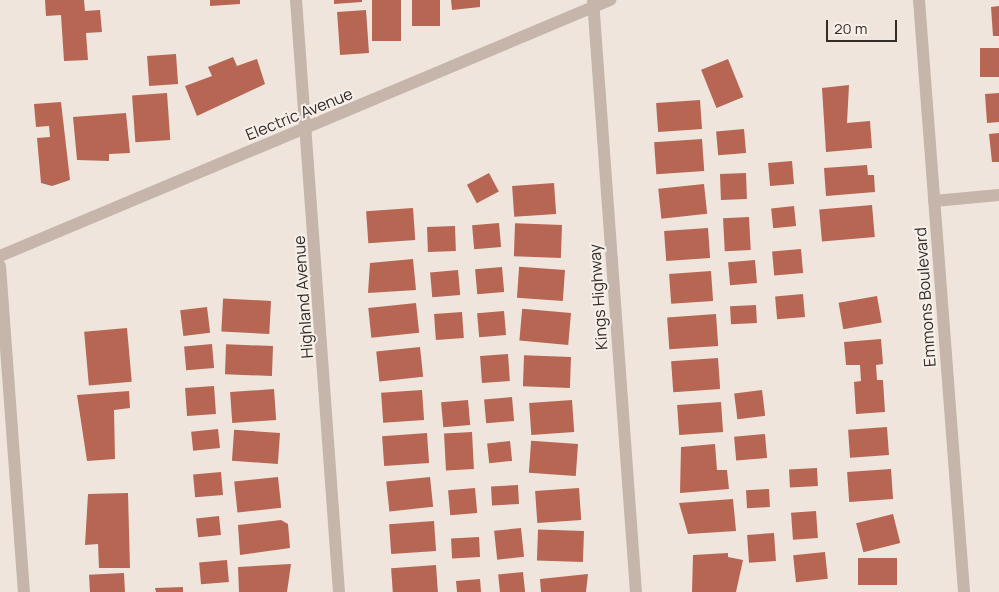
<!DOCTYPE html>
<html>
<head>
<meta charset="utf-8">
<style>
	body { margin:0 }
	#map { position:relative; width:999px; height:592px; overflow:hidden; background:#efe5dd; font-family:Manrope,sans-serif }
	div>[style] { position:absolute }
	.building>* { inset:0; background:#b66653; transform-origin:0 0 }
	.minor>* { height:12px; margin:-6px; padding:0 6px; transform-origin:6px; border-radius:6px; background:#c5b5aa }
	span { translate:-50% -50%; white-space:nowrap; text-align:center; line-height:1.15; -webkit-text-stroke:4px #f7f0e9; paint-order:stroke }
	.street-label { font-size:16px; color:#342c29 }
	.scale { position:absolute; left:826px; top:20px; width:71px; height:22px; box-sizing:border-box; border:2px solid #342c29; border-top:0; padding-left:6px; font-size:15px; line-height:18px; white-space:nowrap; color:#342c29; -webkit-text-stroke:4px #f7f0e9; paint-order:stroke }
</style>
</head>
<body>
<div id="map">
	<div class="building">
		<div style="clip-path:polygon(45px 0,84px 0,85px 11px,100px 10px,102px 32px,86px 33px,88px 60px,64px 61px,61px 15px,46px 16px)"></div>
		<div style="clip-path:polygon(210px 0,240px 0,240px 4px,210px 6px)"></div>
		<div style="clip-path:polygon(334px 0,362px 0,362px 2px,334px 4px)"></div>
		<div style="left:372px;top:0;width:29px;height:41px"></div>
		<div style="left:412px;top:0;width:28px;height:26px"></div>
		<div style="clip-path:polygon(451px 0,480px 0,480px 7px,452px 10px)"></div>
		<div style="clip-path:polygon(999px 6px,999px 36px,993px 36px,991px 7px)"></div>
		<div style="left:366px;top:10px;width:43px;height:29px;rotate:86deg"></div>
		<div style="left:999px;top:48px;width:29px;height:19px;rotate:90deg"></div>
		<div style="left:176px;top:54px;width:30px;height:29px;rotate:86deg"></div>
		<div style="clip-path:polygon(233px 57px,237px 66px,257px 59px,265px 84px,197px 116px,185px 86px,212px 76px,208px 67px)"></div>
		<div style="left:728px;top:59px;width:41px;height:29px;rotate:68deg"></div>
		<div style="clip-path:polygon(849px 85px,847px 123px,870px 121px,872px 148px,826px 152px,822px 88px)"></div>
		<div style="left:167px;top:93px;width:47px;height:35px;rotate:86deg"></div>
		<div style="clip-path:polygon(999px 93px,999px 122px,987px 123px,985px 94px)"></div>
		<div style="left:700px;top:100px;width:29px;height:44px;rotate:86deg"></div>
		<div style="clip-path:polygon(61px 102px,70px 180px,52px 186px,41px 183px,37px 138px,50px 137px,49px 126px,36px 127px,34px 104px)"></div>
		<div style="clip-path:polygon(126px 113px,130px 153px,109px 154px,109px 161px,77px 160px,73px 117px)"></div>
		<div style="left:744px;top:129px;width:24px;height:28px;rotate:85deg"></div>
		<div style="clip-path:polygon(999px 133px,999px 162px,992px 162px,989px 134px)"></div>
		<div style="left:702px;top:139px;width:32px;height:48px;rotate:86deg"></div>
		<div style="left:792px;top:161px;width:23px;height:24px;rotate:85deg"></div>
		<div style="clip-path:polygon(867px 165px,868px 175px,874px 175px,875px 192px,826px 196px,824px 168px)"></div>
		<div style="left:489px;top:173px;width:21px;height:25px;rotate:62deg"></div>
		<div style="left:746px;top:173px;width:26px;height:26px;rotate:88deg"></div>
		<div style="left:554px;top:183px;width:31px;height:42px;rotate:86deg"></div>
		<div style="left:704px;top:184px;width:30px;height:46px;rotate:84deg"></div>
		<div style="left:872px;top:205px;width:32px;height:53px;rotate:85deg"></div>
		<div style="left:794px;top:206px;width:20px;height:23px;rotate:84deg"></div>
		<div style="left:413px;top:208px;width:32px;height:47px;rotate:86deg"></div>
		<div style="left:749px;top:217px;width:33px;height:26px;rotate:87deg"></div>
		<div style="left:499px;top:223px;width:24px;height:27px;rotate:85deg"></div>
		<div style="left:562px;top:225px;width:33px;height:47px;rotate:92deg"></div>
		<div style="left:455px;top:226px;width:25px;height:28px;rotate:88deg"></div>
		<div style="left:708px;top:228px;width:30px;height:44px;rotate:86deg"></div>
		<div style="left:801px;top:249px;width:24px;height:29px;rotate:85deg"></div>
		<div style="clip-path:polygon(413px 259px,416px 290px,368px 293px,370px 263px)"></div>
		<div style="left:755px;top:260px;width:23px;height:27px;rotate:85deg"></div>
		<div style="left:502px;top:267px;width:25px;height:27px;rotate:85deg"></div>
		<div style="left:458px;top:270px;width:25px;height:28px;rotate:85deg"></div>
		<div style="left:565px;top:270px;width:31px;height:46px;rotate:94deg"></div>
		<div style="left:711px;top:271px;width:30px;height:42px;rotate:86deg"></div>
		<div style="left:803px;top:294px;width:23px;height:28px;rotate:85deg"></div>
		<div style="left:877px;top:296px;width:27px;height:39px;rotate:80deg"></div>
		<div style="left:271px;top:301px;width:33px;height:48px;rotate:93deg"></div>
		<div style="left:416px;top:303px;width:30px;height:48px;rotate:84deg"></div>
		<div style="left:756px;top:305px;width:18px;height:26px;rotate:87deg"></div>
		<div style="left:207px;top:307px;width:26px;height:27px;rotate:83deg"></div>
		<div style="left:504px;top:311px;width:24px;height:27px;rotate:85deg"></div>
		<div style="left:462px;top:312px;width:26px;height:28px;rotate:86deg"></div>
		<div style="left:571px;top:313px;width:32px;height:49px;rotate:95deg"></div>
		<div style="left:716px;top:314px;width:32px;height:49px;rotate:86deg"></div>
		<div style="left:127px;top:328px;width:54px;height:43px;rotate:85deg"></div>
		<div style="clip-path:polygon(881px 339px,883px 364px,876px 365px,877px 380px,883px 380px,885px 412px,856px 414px,854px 382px,861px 381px,860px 365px,846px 365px,844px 342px)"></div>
		<div style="left:212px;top:344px;width:24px;height:28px;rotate:85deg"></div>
		<div style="left:273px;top:346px;width:30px;height:47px;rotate:92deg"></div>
		<div style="left:420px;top:347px;width:30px;height:44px;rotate:84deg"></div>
		<div style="left:508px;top:354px;width:27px;height:28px;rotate:86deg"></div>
		<div style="left:571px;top:357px;width:31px;height:47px;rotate:92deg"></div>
		<div style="left:718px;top:358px;width:31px;height:47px;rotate:86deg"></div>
		<div style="left:214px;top:386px;width:28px;height:29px;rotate:86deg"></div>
		<div style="left:274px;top:389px;width:31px;height:44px;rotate:86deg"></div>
		<div style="left:422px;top:390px;width:30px;height:41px;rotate:86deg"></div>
		<div style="left:762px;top:390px;width:26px;height:28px;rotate:83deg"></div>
		<div style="clip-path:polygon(129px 391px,130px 408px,114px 410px,115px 459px,87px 461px,77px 395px)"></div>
		<div style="left:512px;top:397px;width:24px;height:28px;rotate:85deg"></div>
		<div style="left:468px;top:400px;width:25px;height:27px;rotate:85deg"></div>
		<div style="left:572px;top:400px;width:32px;height:43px;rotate:86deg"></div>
		<div style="left:721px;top:402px;width:30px;height:44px;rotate:86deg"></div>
		<div style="left:887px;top:427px;width:28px;height:39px;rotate:86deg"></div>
		<div style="left:218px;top:429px;width:19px;height:27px;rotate:84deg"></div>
		<div style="left:472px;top:432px;width:37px;height:28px;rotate:87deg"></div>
		<div style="left:280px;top:433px;width:31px;height:46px;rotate:94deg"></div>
		<div style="left:427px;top:433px;width:30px;height:45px;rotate:86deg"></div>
		<div style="left:765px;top:434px;width:24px;height:31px;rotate:85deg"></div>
		<div style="left:510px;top:441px;width:20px;height:23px;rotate:84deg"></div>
		<div style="left:578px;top:444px;width:32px;height:47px;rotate:94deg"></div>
		<div style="clip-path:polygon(715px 444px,717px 470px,727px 470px,729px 489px,680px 493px,681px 447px)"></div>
		<div style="left:817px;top:468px;width:18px;height:28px;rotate:87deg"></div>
		<div style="left:891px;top:469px;width:30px;height:44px;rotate:86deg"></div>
		<div style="left:221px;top:472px;width:23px;height:28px;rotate:85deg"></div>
		<div style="left:278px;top:477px;width:31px;height:44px;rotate:84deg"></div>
		<div style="left:430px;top:477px;width:30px;height:44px;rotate:84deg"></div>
		<div style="left:518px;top:485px;width:19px;height:27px;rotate:87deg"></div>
		<div style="left:475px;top:488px;width:25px;height:27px;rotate:85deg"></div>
		<div style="left:579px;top:488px;width:32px;height:44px;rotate:86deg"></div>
		<div style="left:769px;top:489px;width:18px;height:23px;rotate:87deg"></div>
		<div style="clip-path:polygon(128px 493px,130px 568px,99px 568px,98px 544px,85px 545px,88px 494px)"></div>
		<div style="clip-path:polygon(733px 499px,736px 531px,688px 534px,679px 503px)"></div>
		<div style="left:816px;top:511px;width:27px;height:25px;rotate:86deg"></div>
		<div style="left:893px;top:514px;width:30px;height:38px;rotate:76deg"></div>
		<div style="left:219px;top:516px;width:19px;height:23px;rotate:84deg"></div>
		<div style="clip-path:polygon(281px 520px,288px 524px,290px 548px,240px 555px,238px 525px)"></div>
		<div style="left:434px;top:521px;width:30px;height:45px;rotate:86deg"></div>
		<div style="left:521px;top:528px;width:29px;height:27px;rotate:84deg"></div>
		<div style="left:584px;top:531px;width:31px;height:46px;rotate:92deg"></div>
		<div style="left:774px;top:533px;width:28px;height:27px;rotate:86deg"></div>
		<div style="left:479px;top:537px;width:20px;height:28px;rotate:87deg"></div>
		<div style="left:825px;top:552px;width:27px;height:32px;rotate:84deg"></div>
		<div style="clip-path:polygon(728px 553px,728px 557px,743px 560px,736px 592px,692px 592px,693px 555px)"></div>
		<div style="left:897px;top:558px;width:27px;height:39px;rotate:90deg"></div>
		<div style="left:227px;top:560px;width:22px;height:28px;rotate:85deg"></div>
		<div style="clip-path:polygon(291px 564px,287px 592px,239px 592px,238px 567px)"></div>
		<div style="left:436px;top:565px;width:27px;height:45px;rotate:86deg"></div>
		<div style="left:523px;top:572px;width:20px;height:25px;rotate:84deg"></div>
		<div style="left:124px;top:573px;width:19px;height:35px;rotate:87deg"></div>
		<div style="clip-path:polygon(588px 574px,586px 592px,541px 592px,540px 579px)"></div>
		<div style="clip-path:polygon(480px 579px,481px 592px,457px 592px,456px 581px)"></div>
		<div style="clip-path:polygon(183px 587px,183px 592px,156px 592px,155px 588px)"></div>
	</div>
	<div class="minor">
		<div style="left:296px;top:0;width:594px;rotate:85.85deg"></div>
		<div style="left:593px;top:0;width:594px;rotate:85.85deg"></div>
		<div style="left:919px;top:0;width:594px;rotate:85.65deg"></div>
		<div style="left:934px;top:201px;width:65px;rotate:-5.3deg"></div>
		<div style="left:0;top:256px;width:662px;rotate:-22.77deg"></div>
		<div style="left:0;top:266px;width:327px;rotate:85.8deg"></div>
	</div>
	<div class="street-label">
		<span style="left:299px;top:114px;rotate:-22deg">Electric Avenue</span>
		<span style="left:303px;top:297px;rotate:-94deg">Highland Avenue</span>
		<span style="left:598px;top:297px;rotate:-94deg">Kings Highway</span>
		<span style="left:925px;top:297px;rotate:-94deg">Emmons Boulevard</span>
	</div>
	<div class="scale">20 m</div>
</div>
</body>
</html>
